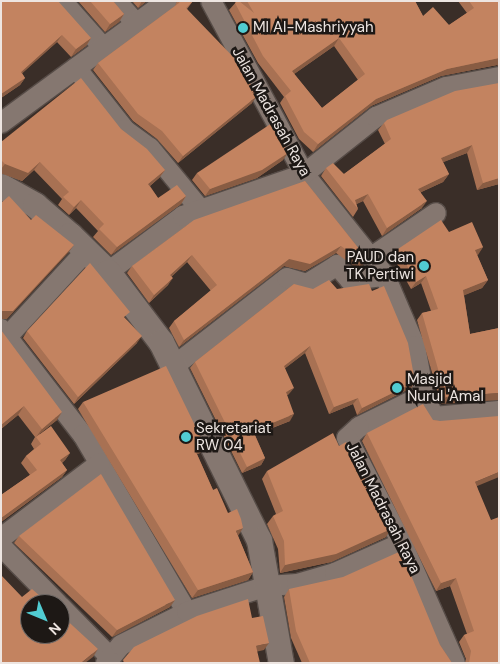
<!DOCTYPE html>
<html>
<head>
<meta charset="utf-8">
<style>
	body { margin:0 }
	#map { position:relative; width:500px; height:664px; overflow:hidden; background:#3a2e28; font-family:"DM Sans",sans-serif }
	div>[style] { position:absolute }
	.roads { filter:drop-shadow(1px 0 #564c47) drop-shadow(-1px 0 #564c47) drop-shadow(0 1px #564c47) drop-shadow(0 -1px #564c47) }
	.minor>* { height:20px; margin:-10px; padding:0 10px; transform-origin:10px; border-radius:10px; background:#857770 }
	.tertiary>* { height:25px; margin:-12.5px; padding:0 12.5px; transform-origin:12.5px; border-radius:12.5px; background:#857770 }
	.wall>* { inset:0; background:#a87153 }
	.shaded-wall>* { inset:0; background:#885c43 }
	.building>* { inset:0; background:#c38360 }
	.dots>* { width:14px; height:14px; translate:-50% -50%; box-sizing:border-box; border:2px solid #1d1815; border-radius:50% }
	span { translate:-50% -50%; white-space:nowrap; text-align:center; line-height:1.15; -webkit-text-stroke:5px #1d1815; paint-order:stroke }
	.poi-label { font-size:15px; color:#ede5e1 }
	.left { translate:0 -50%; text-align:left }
	.right { translate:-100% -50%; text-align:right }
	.street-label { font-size:15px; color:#ede5e1 }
	.frame { position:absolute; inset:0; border:2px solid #ede5e1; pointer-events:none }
	.north { position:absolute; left:20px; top:594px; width:50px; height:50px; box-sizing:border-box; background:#1d1815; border:1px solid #706a67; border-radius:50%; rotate:135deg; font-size:14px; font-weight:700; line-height:20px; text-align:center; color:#ede5e1 }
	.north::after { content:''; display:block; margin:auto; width:18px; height:22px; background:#51ccd2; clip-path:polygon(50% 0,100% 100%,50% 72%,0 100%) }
</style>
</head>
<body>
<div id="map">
	<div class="roads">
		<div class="minor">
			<div style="left:62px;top:1px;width:62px;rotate:48.3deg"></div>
			<div style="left:116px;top:1px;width:30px;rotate:48deg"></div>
			<div style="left:211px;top:1px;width:196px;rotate:61.7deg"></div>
			<div style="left:304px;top:174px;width:130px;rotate:51.5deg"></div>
			<div style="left:385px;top:276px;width:76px;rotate:66.8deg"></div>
			<div style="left:415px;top:346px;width:50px;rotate:79.6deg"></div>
			<div style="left:424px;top:395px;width:24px;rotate:66deg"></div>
			<div style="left:434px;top:417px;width:65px;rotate:-5.3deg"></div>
			<div style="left:76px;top:68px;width:79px;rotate:51.7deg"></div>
			<div style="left:125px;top:130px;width:31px;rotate:36deg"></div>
			<div style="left:150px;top:148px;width:79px;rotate:50.7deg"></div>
			<div style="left:1px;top:123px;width:206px;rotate:-36.3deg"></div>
			<div style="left:373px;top:256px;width:76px;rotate:-34.3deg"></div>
			<div style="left:108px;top:272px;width:94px;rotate:-36.7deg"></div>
			<div style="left:183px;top:216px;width:128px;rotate:-19.1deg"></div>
			<div style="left:304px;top:174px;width:92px;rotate:-38.4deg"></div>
			<div style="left:376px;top:117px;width:76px;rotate:-23.2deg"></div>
			<div style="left:446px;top:87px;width:54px;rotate:-10.7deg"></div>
			<div style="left:1px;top:329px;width:134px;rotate:52.3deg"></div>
			<div style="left:83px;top:435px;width:205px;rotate:59.6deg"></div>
			<div style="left:7px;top:337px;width:117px;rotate:-47.4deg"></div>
			<div style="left:174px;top:366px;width:143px;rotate:-37.9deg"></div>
			<div style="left:287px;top:278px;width:21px;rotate:17deg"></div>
			<div style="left:307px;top:284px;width:36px;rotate:-32deg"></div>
			<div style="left:337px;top:265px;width:20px;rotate:49deg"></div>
			<div style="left:350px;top:280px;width:35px;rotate:-7deg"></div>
			<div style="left:424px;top:395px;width:72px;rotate:153.8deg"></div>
			<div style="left:359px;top:427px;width:16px;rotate:137deg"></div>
			<div style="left:347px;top:438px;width:119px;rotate:62.4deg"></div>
			<div style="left:402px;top:543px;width:131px;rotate:66.2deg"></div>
			<div style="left:1px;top:538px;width:124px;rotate:-37.1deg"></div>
			<div style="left:1px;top:546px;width:81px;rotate:45.5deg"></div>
			<div style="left:60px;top:606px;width:70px;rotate:45.6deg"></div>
			<div style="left:106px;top:663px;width:23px;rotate:-50deg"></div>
			<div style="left:121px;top:645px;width:74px;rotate:-26.6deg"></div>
			<div style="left:187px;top:612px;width:84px;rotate:-18deg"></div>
			<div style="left:267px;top:586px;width:30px;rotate:-4deg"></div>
			<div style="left:297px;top:584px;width:40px;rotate:-16deg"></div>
			<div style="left:335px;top:573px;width:73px;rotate:-24.1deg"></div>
		</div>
		<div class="tertiary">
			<div style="left:1px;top:186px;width:39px;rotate:29deg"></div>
			<div style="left:35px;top:205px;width:46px;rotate:40.6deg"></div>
			<div style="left:70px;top:235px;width:53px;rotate:44.2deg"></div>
			<div style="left:108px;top:272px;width:88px;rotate:52.9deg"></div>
			<div style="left:161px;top:342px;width:221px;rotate:63.7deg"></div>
			<div style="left:259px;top:540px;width:125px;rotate:79.9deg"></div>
		</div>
	</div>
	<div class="wall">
		<div style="clip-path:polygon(1px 1px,91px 38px,86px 46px,71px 57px,57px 42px,22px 73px,25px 78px,20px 85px,1px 98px)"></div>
		<div style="clip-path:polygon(78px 1px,113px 1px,124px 14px,119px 22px,105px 32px)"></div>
		<div style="clip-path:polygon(132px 1px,147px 1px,138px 8px)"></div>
		<div style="clip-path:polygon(177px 1px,193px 1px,187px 9px,252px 103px,178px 163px,157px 139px,133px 121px,93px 70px,98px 63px,175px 6px)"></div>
		<div style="clip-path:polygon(evenodd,237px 1px,415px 1px,423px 16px,449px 25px,467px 13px,458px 1px,499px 1px,499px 66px,497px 65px,441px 76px,371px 106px,313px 152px,299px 139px,280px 103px,284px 97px,258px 63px,229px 10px,237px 1px,334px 46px,358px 80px,322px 108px,294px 74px,334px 46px)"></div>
		<div style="clip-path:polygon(499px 83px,499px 184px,477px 190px,467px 153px,443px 162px,449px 174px,443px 182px,421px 192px,422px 208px,382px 236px,363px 201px,356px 204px,358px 209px,353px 217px,321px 176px,326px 168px,344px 174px,385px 144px,378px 130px,384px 123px)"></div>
		<div style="clip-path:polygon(121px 129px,165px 170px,159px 178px,150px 186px,158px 198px,186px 196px,181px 204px,111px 255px,93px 237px,98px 231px,76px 208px,69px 215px,58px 205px,62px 199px,34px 170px,22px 181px,1px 173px,1px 142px)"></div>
		<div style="clip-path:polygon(283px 160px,257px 178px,205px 196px,192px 180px,197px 173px)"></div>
		<div style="clip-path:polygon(305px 181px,367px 259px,362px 266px,355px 267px,336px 253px,305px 271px,284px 266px,179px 347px,169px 328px,174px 321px,211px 291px,187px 262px,172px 276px,168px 285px,149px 303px,127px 273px,132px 266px)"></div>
		<div style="clip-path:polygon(449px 232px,483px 247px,477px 255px,488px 280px,482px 288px,464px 295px,470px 334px,499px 328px,441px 404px,417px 320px,422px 313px,431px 311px,421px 283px,411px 289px,393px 257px,398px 249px)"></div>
		<div style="clip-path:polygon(294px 284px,415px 382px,411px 388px,357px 415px,353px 404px,329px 414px,305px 353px,285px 368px,289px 394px,287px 395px,290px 421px,255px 435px,265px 458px,261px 465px,242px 473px,190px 368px,195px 362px)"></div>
		<div style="clip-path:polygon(125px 319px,137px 343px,74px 404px,23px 338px,27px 331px)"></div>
		<div style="clip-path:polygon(1px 330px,57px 420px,39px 434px,70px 453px,65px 460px,62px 463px,67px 470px,62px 477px,1px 522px,1px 495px,30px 475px,21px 463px,26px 456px,34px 449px,31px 444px,35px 437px,18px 415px,1px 429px)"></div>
		<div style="clip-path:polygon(83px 402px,205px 446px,200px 453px,197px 454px,213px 490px,238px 536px,253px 572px,248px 580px,192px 598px,78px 409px)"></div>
		<div style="clip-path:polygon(433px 420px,440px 421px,477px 486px,499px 663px,465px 663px,466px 659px,459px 642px,464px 635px,467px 634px,450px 586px,436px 591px,362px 441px,367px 433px)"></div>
		<div style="clip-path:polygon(267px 471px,386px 537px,331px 562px,280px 573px,278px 549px,267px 524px,273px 516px,276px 514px,262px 479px)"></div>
		<div style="clip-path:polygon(19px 536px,170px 607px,112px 637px,14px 543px)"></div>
		<div style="clip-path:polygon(289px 589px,440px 645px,452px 663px,302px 663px,291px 638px,284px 597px)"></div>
	</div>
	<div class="shaded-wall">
		<div style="clip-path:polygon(142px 1px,147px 1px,138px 8px)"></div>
		<div style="clip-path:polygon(124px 14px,119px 22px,105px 32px,110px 24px)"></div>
		<div style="clip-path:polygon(62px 35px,57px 42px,16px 79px,21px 72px)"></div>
		<div style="clip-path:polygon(91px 38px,86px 46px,71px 57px,76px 49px)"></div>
		<div style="clip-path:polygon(339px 38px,334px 46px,287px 79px,292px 71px)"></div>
		<div style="clip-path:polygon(499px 58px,499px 66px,497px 65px,441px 76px,371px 106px,313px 152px,318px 144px,376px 99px,447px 69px)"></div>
		<div style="clip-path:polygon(25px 78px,20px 85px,1px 98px,1px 94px)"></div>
		<div style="clip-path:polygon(257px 96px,252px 103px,178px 163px,183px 156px)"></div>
		<div style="clip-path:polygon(472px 145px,467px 153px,436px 165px,441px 158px)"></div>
		<div style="clip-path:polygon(288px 153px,283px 160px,257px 178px,205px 196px,210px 189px)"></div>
		<div style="clip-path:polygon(40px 162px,34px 170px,22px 181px,1px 173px,1px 169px,5px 164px)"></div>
		<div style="clip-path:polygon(165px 170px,159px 178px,142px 192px,148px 184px)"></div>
		<div style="clip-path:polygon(449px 174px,443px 182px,413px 196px,418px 189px)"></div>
		<div style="clip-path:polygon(499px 178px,499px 184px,477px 190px,483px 183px)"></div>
		<div style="clip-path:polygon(368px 194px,363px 201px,355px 205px,355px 200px)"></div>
		<div style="clip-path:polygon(186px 196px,181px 204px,111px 255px,117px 247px)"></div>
		<div style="clip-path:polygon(81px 200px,76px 208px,69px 215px,74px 207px)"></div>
		<div style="clip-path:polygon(427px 201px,422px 208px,382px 236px,387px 228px)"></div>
		<div style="clip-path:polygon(74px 245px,68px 253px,7px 319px,1px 319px,1px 311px)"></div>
		<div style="clip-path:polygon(341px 246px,336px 253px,305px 271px,284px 266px,179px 347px,184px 340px,289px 259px)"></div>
		<div style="clip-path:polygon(483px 247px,478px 255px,470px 258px,475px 250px)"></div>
		<div style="clip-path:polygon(192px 255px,187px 262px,166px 282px,170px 275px)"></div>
		<div style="clip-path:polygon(367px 259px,362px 266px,355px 267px,360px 260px)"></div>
		<div style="clip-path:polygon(426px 276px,421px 283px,411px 289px,416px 282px)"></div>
		<div style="clip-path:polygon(173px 278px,168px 285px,149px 303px,154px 295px)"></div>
		<div style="clip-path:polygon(488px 280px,482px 288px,458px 298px,463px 290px)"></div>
		<div style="clip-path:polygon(142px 336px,137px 343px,74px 404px,78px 397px)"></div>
		<div style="clip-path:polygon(310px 346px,305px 353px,279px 373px,284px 366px)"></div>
		<div style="clip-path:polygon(415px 382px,411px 388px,357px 415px,362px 408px)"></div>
		<div style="clip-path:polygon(294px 388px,289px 394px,281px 398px,286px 392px)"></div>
		<div style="clip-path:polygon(499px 393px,499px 400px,441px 404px,446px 397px)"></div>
		<div style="clip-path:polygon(358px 398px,353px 404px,329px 414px,334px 407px)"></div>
		<div style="clip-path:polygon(24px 406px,18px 415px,1px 429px,1px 425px)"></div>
		<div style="clip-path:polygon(62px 412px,57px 420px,36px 437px,42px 429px)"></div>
		<div style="clip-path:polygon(294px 414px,290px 421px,248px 437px,253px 431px)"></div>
		<div style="clip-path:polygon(205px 446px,200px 453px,190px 457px,195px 450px)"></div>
		<div style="clip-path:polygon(70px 453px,65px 460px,55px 467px,60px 460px)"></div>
		<div style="clip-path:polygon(265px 458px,261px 465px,242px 473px,247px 467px)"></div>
		<div style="clip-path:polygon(67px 470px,62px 477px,1px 522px,1px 518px)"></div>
		<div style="clip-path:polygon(499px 472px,499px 477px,470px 489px,475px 482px)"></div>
		<div style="clip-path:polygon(243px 528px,238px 536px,236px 531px)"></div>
		<div style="clip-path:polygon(391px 529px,386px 537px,331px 562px,280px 573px,285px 565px)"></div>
		<div style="clip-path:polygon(253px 572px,248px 580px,192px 598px,198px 590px)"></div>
		<div style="clip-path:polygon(456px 578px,450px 586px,436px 591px,441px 583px)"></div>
		<div style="clip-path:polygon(175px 600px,170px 607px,112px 637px,117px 630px)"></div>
		<div style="clip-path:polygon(269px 643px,264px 650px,251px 653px,256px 646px)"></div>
		<div style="clip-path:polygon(98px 649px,93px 657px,85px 663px,81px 663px)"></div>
	</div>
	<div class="building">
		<div style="clip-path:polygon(1px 1px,58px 1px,91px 38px,76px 49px,62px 35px,21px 72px,25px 78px,1px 94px)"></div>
		<div style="clip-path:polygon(90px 1px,113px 1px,124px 14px,110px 24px)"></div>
		<div style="clip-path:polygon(180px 1px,193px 1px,186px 8px,240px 64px,257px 96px,183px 156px,162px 131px,138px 114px,98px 63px,179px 3px)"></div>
		<div style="clip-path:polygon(evenodd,237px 1px,239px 1px,254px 13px,247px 1px,415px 1px,423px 16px,433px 7px,449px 25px,474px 8px,469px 1px,499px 1px,499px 58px,447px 69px,376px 99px,318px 144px,304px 132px,285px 96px,291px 91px,263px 56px,235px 3px,237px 1px,339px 38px,365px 74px,322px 108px,292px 71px,339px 38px)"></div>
		<div style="clip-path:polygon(81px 78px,121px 129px,147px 149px,165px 170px,148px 184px,158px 198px,177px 185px,186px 196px,117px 247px,99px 229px,104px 224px,81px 200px,74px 207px,63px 197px,69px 192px,40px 162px,28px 173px,5px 164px,1px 160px,1px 142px)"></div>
		<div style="clip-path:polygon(499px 83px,499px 178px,483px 183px,472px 145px,441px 158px,449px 174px,418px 189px,427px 201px,387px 228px,368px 194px,355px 200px,358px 209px,326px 168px,333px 163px,344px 174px,391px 139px,384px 123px,387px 120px,455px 91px)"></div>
		<div style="clip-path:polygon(272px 123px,288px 153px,262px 170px,210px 189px,197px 173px)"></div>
		<div style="clip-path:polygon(305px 181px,367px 259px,360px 260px,341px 246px,310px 264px,289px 259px,184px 340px,174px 321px,217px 285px,192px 255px,170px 275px,173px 278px,154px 295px,132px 266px,194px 220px)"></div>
		<div style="clip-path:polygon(9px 196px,31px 220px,36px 215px,74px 245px,13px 311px,1px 311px,1px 203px)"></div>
		<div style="clip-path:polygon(441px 220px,449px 232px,472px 222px,483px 247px,475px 250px,488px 280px,463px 290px,470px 334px,499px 328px,499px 393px,446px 397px,422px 313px,438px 309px,426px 276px,416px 282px,398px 249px)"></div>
		<div style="clip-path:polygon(90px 263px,130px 312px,124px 317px,142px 336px,78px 397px,27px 331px)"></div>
		<div style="clip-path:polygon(329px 280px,337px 289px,369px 284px,372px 291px,384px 286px,408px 343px,415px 382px,362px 408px,358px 398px,334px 407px,310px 346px,284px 366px,294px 388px,286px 392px,294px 414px,253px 431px,265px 458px,247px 467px,195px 362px,294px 284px,313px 289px)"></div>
		<div style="clip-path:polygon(1px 330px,62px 412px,42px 429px,24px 406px,1px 425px)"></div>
		<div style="clip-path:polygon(166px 366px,205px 446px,195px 450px,213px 490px,217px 488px,228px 513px,237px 509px,241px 519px,243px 528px,236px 531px,253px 572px,198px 590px,83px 402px)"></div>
		<div style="clip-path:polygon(423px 404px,433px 420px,440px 421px,499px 416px,499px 472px,475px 482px,491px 520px,499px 517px,499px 663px,469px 663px,471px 651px,464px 635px,474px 631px,456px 578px,441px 583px,367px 433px)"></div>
		<div style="clip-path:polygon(51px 426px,70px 453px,60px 460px,67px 470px,1px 518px,1px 495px,37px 470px,26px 456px,41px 444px,36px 437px)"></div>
		<div style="clip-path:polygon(333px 433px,339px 446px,346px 442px,391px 529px,336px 554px,285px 565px,284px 541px,273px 516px,283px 511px,267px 471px)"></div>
		<div style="clip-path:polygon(101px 474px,175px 600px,117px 630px,19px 536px)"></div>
		<div style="clip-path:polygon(401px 551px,440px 645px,452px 663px,310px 663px,296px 631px,289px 589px,343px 577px)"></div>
		<div style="clip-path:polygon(1px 575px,22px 597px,32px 589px,49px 604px,30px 604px,30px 634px,60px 634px,60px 614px,98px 649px,81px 663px,1px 663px)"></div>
		<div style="clip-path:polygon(248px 599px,252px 618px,263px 616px,269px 643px,256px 646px,260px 663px,124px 663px,123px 660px,134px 647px,197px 616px)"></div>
	</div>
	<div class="dots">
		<div style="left:243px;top:28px;background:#51ccd2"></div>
		<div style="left:424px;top:266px;background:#51ccd2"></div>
		<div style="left:397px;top:388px;background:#51ccd2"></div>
		<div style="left:186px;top:437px;background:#51ccd2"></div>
	</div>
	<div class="poi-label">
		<span class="left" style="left:253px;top:28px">MI Al-Mashriyyah</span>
		<span class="right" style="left:414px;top:266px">PAUD dan<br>TK Pertiwi</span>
		<span class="left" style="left:407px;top:388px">Masjid<br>Nurul 'Amal</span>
		<span class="left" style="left:196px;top:437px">Sekretariat<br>RW 04</span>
	</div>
	<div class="street-label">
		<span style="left:271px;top:112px;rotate:61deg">Jalan Madrasah Raya</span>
		<span style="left:383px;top:508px;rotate:63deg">Jalan Madrasah Raya</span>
	</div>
	<div class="frame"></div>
	<div class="north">N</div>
</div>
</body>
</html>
